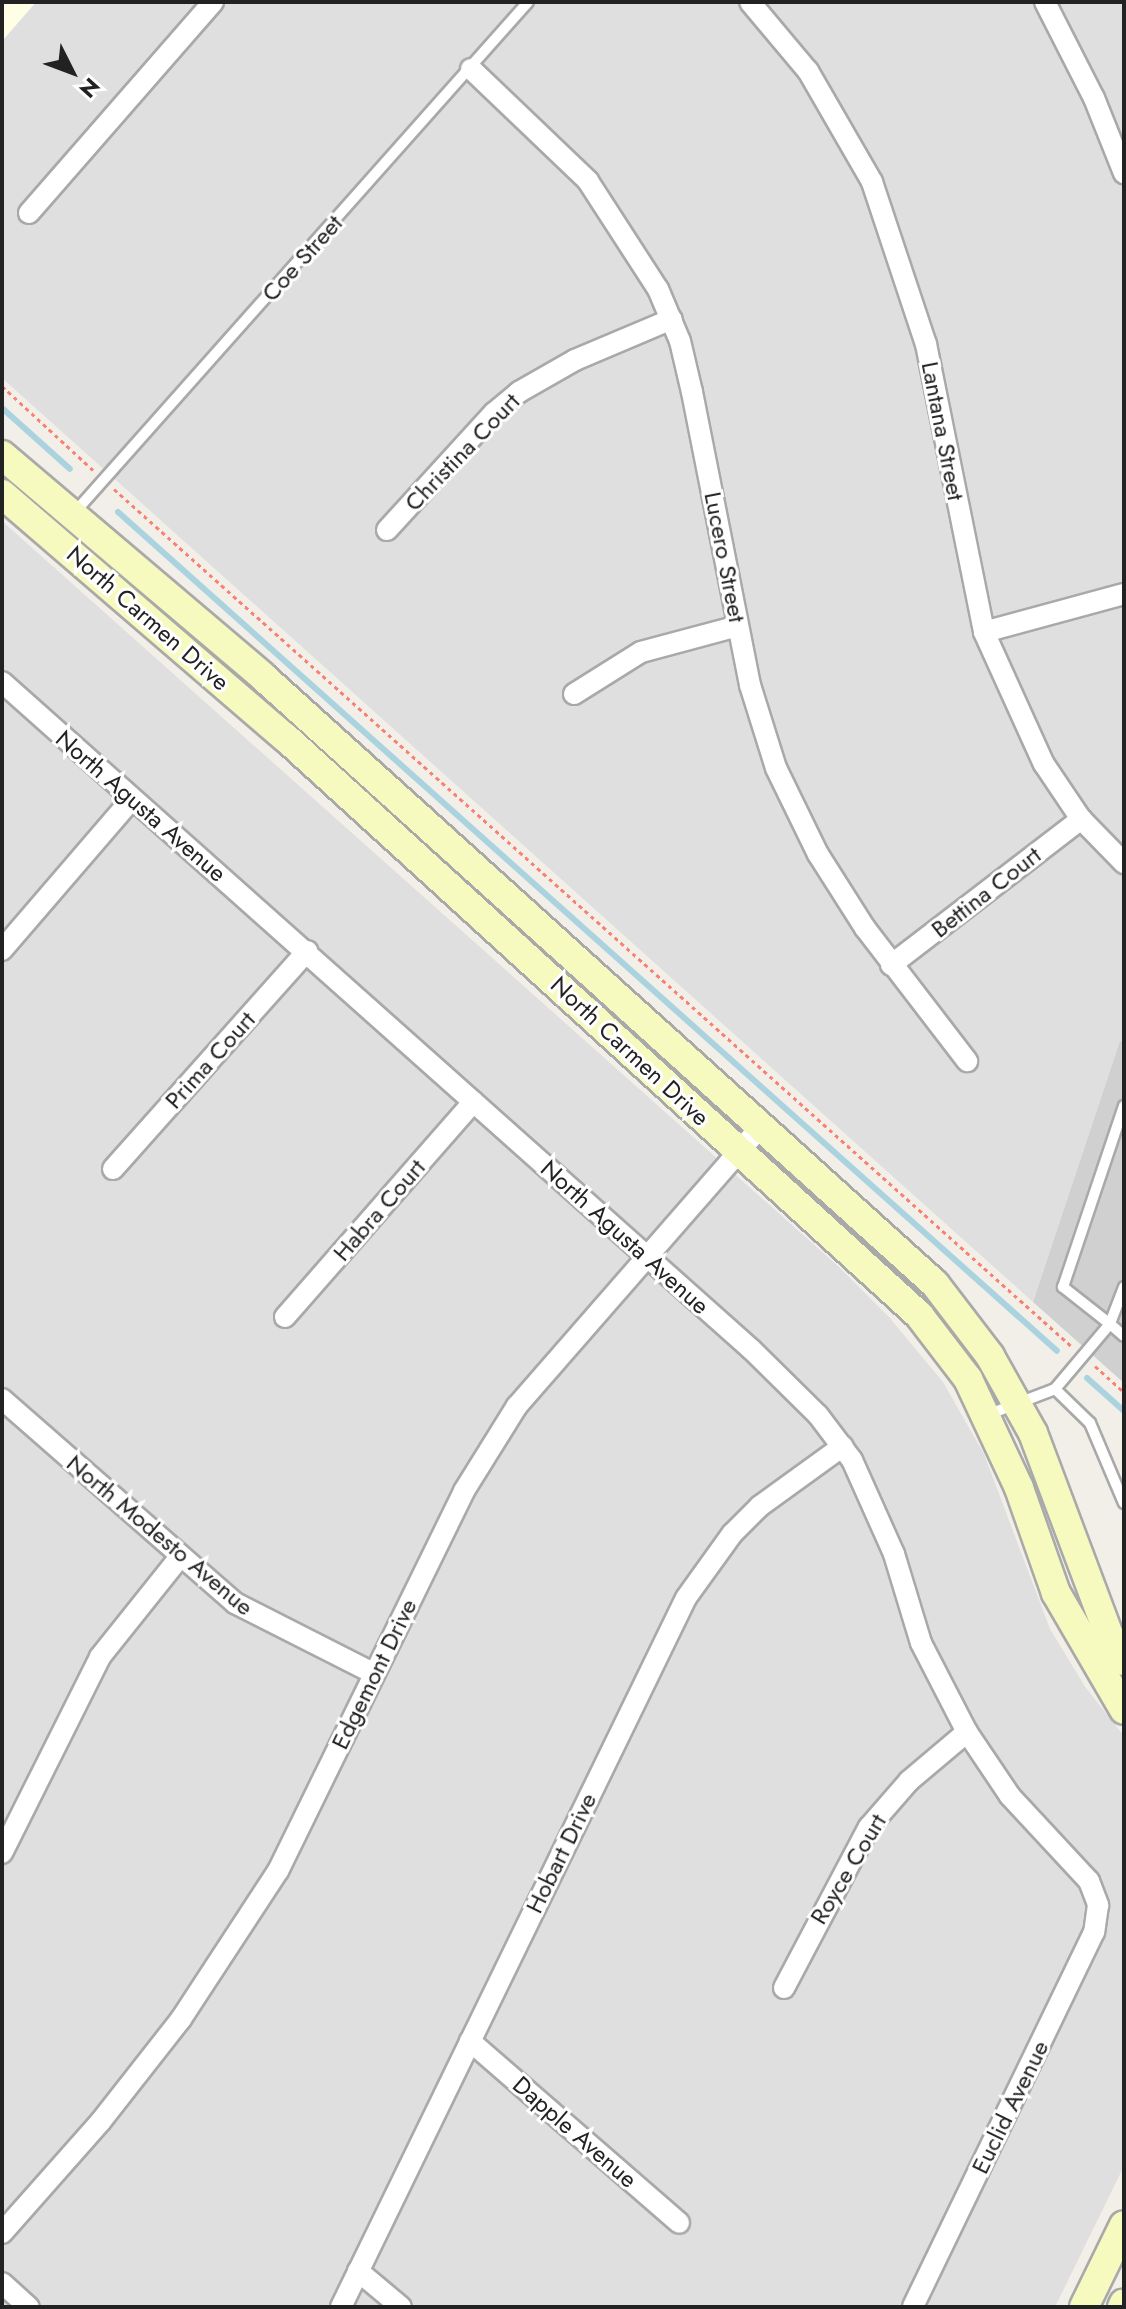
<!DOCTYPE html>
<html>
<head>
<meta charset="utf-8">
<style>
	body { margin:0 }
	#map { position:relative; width:1126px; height:2309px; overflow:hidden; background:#f2efe9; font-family:Jost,sans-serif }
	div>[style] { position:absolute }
	.residential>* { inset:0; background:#e0dfdf }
	.education>* { inset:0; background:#ffffe5 }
	.religious>* { inset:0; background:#d0d0d0 }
	.stream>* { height:6px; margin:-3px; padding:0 3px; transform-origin:3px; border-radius:3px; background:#aad3df }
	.path>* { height:3px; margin-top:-1.5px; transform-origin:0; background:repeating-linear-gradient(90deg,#fa8072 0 4px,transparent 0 8px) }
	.roads { filter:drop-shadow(2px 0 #a9a9a9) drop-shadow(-2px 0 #a9a9a9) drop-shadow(0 2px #a9a9a9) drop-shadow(0 -2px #a9a9a9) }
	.lane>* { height:10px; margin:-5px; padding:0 5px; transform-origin:5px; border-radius:5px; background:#fff }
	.street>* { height:20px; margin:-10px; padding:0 10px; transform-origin:10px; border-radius:10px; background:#fff }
	.secondary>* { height:28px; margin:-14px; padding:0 14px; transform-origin:14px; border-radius:14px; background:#f7fabf }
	span { translate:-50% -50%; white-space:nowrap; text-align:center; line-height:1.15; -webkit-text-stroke:6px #fff; paint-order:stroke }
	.street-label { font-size:24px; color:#222 }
	.frame { position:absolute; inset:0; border:4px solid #222; pointer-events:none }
	.north { position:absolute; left:32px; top:32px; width:80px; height:80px; -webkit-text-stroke:6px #fff; paint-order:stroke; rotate:132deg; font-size:22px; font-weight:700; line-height:32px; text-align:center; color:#222 }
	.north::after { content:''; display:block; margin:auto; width:28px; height:36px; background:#222; clip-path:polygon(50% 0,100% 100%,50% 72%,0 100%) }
</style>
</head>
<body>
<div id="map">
	<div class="residential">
		<div style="clip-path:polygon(36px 2px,1124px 2px,1124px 1043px,1120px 1042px,1033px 1302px,2px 378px,2px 41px)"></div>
		<div style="clip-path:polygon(2px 521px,839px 1267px,889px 1317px,943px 1382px,984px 1454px,1050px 1629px,1086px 1688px,1124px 1736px,1124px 2166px,1055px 2307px,2px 2307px)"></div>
	</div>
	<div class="education">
		<div style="clip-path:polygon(2px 2px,36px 2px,2px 41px)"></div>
	</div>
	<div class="religious">
		<div style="clip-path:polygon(1120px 1041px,1124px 1043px,1124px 1383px,1033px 1302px)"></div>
	</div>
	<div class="stream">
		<div style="left:2px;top:408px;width:91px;rotate:41.9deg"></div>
		<div style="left:118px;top:512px;width:1259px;rotate:41.78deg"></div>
		<div style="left:1087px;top:1378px;width:50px;rotate:41.7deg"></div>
	</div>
	<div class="path">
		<div style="left:2px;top:386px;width:124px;rotate:42.7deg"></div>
		<div style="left:114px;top:489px;width:1285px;rotate:41.84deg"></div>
		<div style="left:1095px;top:1366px;width:39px;rotate:42deg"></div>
	</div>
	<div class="roads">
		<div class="lane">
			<div style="left:75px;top:512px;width:682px;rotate:-48.39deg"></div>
			<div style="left:1124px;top:1287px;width:40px;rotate:111deg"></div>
			<div style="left:1110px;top:1324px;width:18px;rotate:41deg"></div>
			<div style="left:1055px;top:1389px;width:49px;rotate:44.2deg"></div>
			<div style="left:1090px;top:1423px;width:87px;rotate:67deg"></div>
			<div style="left:987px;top:1415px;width:73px;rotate:-20.9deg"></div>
			<div style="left:1055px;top:1389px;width:85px;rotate:-49.8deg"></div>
			<div style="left:1110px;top:1324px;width:60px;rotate:-141.8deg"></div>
			<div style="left:1063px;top:1287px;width:191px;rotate:-71.4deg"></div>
		</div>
		<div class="street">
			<div style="left:750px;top:2px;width:90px;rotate:50deg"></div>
			<div style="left:808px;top:71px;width:128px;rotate:60deg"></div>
			<div style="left:872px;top:182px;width:171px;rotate:71.6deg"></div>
			<div style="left:926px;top:344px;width:294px;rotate:78.6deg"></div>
			<div style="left:984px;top:632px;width:145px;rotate:65.6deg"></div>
			<div style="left:1044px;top:764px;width:66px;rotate:56.1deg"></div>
			<div style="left:1081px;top:819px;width:62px;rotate:45.7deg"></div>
			<div style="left:1045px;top:2px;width:108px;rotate:63deg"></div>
			<div style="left:1094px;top:98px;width:81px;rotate:68.2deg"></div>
			<div style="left:471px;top:69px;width:162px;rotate:43.7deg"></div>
			<div style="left:588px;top:181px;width:129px;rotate:57.1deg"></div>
			<div style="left:658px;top:289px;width:56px;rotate:67.1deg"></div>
			<div style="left:680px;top:341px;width:52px;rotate:76.8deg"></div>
			<div style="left:692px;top:392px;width:299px;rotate:78.8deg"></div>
			<div style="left:750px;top:685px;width:87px;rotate:72.6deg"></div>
			<div style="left:776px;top:768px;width:96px;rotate:64deg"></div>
			<div style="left:818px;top:854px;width:88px;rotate:57.6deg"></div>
			<div style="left:865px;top:928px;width:168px;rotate:52.5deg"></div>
			<div style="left:29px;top:213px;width:280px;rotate:-48.9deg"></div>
			<div style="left:387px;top:530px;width:159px;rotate:-47.6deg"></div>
			<div style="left:494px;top:413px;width:33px;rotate:-40deg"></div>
			<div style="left:519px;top:392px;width:64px;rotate:-29.7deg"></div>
			<div style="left:575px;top:360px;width:105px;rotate:-22.9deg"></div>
			<div style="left:984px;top:632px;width:145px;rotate:-15.2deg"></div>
			<div style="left:2px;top:682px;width:1003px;rotate:41.69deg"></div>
			<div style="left:751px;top:1349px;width:94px;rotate:44.6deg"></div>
			<div style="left:818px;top:1415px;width:56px;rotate:52.9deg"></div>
			<div style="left:852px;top:1460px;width:103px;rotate:65.9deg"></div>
			<div style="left:894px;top:1554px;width:93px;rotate:73.1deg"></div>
			<div style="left:921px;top:1643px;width:100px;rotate:62.7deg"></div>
			<div style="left:967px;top:1732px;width:77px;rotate:56.1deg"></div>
			<div style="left:1010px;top:1796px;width:116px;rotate:47.1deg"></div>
			<div style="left:1089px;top:1881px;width:26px;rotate:69deg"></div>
			<div style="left:1098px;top:1905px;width:27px;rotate:98deg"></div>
			<div style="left:1094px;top:1932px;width:416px;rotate:115.8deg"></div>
			<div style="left:574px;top:694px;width:79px;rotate:-32.1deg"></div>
			<div style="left:641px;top:652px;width:100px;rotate:-15deg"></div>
			<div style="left:2px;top:950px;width:199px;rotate:-49.3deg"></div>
			<div style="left:891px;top:965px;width:240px;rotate:-37.5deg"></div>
			<div style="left:113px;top:1169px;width:292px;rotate:-48.3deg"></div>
			<div style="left:285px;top:1317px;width:286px;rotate:-48.8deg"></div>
			<div style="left:2px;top:1399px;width:310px;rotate:41.2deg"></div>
			<div style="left:235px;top:1603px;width:155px;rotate:26.9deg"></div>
			<div style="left:2px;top:1853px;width:219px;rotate:-63.4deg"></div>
			<div style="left:100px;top:1657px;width:127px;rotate:-51.4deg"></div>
			<div style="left:784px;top:1988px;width:182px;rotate:-62.2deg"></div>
			<div style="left:869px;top:1827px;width:61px;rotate:-49deg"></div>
			<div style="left:909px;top:1781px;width:76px;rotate:-40.2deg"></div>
			<div style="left:470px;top:2041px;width:277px;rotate:41deg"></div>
			<div style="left:2px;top:2233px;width:149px;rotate:-48.5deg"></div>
			<div style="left:101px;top:2121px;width:130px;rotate:-51.9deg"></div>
			<div style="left:181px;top:2019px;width:177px;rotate:-56.8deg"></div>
			<div style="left:278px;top:1871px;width:423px;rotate:-63.9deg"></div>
			<div style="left:464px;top:1491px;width:100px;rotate:-58.1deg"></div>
			<div style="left:517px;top:1406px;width:371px;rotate:-48.9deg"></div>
			<div style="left:358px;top:2271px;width:56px;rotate:39.9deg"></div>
			<div style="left:2px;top:2283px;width:36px;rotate:42deg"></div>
			<div style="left:341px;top:2307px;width:788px;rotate:-64.05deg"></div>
			<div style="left:686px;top:1598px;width:79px;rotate:-54.3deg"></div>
			<div style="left:732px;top:1534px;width:40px;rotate:-45deg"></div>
			<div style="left:760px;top:1506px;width:102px;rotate:-35.9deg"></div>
		</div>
		<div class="secondary">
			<div style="left:2px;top:455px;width:340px;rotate:40.3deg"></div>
			<div style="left:261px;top:675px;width:908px;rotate:42.1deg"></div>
			<div style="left:935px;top:1284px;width:91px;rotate:52.6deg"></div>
			<div style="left:990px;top:1356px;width:88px;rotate:60.8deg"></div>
			<div style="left:1033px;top:1433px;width:216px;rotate:69.4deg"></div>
			<div style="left:1109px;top:1635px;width:30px;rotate:60deg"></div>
			<div style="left:2px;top:494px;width:374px;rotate:40.7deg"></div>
			<div style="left:286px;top:738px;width:857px;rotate:42.35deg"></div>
			<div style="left:919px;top:1315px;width:81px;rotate:52.6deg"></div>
			<div style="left:968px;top:1379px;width:120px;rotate:64.9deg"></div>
			<div style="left:1019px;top:1488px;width:111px;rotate:70.6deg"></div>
			<div style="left:1056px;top:1593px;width:135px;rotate:59.8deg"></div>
			<div style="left:1084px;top:2307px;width:91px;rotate:-64deg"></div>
			<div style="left:1122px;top:2307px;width:4px;rotate:-63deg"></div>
		</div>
	</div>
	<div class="street-label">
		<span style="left:302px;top:258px;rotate:-48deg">Coe Street</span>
		<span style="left:943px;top:431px;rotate:79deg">Lantana Street</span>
		<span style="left:462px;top:452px;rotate:-46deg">Christina Court</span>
		<span style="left:725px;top:557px;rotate:79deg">Lucero Street</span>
		<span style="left:148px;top:618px;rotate:41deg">North Carmen Drive</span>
		<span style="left:141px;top:806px;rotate:41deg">North Agusta Avenue</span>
		<span style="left:986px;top:892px;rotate:-38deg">Bettina Court</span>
		<span style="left:630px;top:1051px;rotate:43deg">North Carmen Drive</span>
		<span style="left:210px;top:1060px;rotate:-48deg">Prima Court</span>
		<span style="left:379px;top:1210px;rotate:-49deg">Habra Court</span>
		<span style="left:625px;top:1237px;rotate:42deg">North Agusta Avenue</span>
		<span style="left:160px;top:1535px;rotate:40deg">North Modesto Avenue</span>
		<span style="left:374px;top:1674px;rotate:-64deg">Edgemont Drive</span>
		<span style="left:561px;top:1853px;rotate:-64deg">Hobart Drive</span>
		<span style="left:848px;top:1869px;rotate:-59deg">Royce Court</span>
		<span style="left:1010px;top:2107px;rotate:-64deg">Euclid Avenue</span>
		<span style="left:575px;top:2132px;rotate:41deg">Dapple Avenue</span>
	</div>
	<div class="frame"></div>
	<div class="north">N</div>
</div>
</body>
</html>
